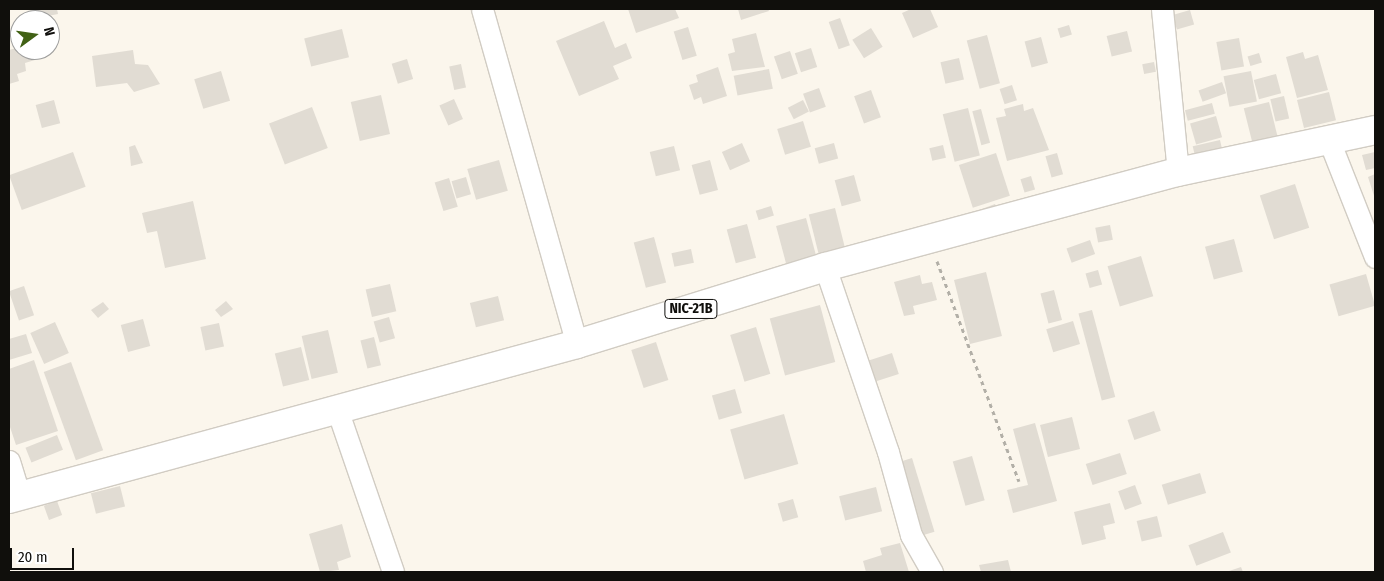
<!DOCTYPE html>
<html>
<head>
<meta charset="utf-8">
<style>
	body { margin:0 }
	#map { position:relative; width:1384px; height:581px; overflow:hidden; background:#fbf6ec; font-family:"Fira Sans Condensed",sans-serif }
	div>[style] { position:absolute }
	.building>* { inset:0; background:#e1dcd3; transform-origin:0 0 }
	.path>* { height:3px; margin-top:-1.5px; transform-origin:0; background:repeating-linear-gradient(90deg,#b2afa7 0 4px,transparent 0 8px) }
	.roads { filter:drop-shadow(1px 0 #d1ccc3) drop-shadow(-1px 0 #d1ccc3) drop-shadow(0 1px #d1ccc3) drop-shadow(0 -1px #d1ccc3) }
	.minor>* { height:21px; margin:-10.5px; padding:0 10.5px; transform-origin:10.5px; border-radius:10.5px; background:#fff }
	.highway>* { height:28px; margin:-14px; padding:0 14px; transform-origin:14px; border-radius:14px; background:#fff }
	span { translate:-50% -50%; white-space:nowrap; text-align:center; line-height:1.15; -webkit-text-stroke:5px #fff; paint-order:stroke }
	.shield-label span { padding:1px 4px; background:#fff; border:1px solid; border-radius:4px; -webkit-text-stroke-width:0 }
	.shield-label { font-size:14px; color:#100f0c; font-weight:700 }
	.frame { position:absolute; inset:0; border:10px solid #100f0c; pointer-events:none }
	.north { position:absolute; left:10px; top:10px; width:50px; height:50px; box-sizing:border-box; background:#fff; border:1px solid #9f9f9e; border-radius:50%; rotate:76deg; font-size:14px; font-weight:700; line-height:20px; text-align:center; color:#100f0c }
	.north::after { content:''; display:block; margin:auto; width:18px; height:22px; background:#416115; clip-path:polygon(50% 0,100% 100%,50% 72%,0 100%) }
	.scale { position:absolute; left:10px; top:548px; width:64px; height:22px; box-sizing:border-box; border:2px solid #100f0c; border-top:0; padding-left:6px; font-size:15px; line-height:18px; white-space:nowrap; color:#100f0c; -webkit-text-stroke:4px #fff; paint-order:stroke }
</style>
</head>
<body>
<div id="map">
	<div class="building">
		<div style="clip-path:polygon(30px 9px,57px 9px,58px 14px,32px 19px)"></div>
		<div style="clip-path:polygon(628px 9px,675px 9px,679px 18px,636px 33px)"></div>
		<div style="clip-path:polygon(738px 9px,768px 9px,769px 11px,741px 20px)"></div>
		<div style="clip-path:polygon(911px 9px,930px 9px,938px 27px,913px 38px,902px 13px)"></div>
		<div style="left:1190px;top:10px;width:15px;height:18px;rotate:74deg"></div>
		<div style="left:840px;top:18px;width:29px;height:12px;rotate:70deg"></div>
		<div style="clip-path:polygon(604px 21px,615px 48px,626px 43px,632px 58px,613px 66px,619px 79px,579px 96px,556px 41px)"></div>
		<div style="left:1069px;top:25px;width:10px;height:12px;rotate:73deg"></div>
		<div style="left:688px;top:27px;width:30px;height:15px;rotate:73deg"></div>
		<div style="left:871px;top:28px;width:22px;height:22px;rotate:58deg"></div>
		<div style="left:342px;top:29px;width:29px;height:39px;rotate:76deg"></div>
		<div style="left:1127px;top:31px;width:21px;height:21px;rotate:76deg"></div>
		<div style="clip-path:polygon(756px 33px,765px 67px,732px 71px,728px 54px,735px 52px,732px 39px)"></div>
		<div style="left:987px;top:35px;width:50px;height:21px;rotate:75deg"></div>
		<div style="left:1041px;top:37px;width:27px;height:17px;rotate:75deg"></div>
		<div style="left:1239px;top:38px;width:29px;height:23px;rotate:80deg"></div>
		<div style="clip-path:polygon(20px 47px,32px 50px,35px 60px,25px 63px,26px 71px,17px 74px,19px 81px,9px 84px,9px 50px)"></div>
		<div style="left:811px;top:48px;width:20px;height:17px;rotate:72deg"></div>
		<div style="clip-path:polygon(133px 50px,135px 64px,148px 65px,160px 84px,134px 92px,127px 83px,96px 87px,92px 56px)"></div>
		<div style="left:790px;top:51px;width:24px;height:17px;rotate:71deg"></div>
		<div style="clip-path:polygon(1303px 52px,1305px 59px,1318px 55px,1328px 90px,1297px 98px,1286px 57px)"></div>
		<div style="left:1259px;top:53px;width:10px;height:12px;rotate:73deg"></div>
		<div style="left:959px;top:58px;width:22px;height:19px;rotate:77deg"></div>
		<div style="left:407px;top:59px;width:21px;height:16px;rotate:73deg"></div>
		<div style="left:1154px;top:62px;width:10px;height:12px;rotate:79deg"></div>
		<div style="left:461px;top:64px;width:24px;height:12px;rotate:78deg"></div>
		<div style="clip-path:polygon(718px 67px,727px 96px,703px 104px,701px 97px,694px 100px,689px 85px,698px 82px,696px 75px)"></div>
		<div style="left:769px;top:69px;width:20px;height:36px;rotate:79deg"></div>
		<div style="left:221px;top:71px;width:31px;height:28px;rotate:73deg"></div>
		<div style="left:1251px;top:71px;width:31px;height:28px;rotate:79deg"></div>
		<div style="left:1276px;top:74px;width:20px;height:23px;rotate:75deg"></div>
		<div style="left:1222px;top:82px;width:12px;height:25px;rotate:70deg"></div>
		<div style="left:1012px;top:85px;width:16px;height:13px;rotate:72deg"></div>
		<div style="left:819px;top:88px;width:20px;height:17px;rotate:70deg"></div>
		<div style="left:871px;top:90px;width:29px;height:18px;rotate:70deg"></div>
		<div style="left:1329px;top:92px;width:29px;height:33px;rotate:76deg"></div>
		<div style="left:381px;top:95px;width:40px;height:31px;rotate:77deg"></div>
		<div style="left:1284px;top:96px;width:23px;height:14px;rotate:77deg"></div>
		<div style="left:454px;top:99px;width:22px;height:16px;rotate:66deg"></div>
		<div style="left:54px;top:100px;width:24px;height:19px;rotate:75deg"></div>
		<div style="left:803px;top:100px;width:13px;height:17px;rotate:63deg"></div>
		<div style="left:1269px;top:102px;width:36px;height:26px;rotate:76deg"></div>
		<div style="left:1212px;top:103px;width:11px;height:28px;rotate:75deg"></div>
		<div style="clip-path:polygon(1023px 104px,1024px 111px,1033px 108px,1049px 150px,1007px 161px,996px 118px,1006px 116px,1004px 109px)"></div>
		<div style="left:312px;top:107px;width:44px;height:46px;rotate:69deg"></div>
		<div style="left:968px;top:108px;width:49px;height:26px;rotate:76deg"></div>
		<div style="left:981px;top:109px;width:35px;height:9px;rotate:75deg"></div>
		<div style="left:1216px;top:116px;width:22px;height:27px;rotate:74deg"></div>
		<div style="left:803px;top:121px;width:27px;height:27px;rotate:73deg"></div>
		<div style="left:1220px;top:140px;width:13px;height:28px;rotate:77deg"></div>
		<div style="left:742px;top:143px;width:20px;height:22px;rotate:66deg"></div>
		<div style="left:834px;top:143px;width:16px;height:20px;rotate:75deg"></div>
		<div style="clip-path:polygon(135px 145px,143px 163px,131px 166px,129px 147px)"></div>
		<div style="left:943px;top:145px;width:13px;height:14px;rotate:77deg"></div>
		<div style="left:674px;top:146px;width:25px;height:25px;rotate:76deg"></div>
		<div style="left:73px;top:152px;width:37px;height:68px;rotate:70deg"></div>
		<div style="clip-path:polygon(1375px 152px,1375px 168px,1366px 170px,1362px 155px)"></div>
		<div style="left:996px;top:153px;width:45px;height:39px;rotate:72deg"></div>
		<div style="left:1057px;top:153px;width:22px;height:12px;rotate:74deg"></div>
		<div style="left:499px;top:160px;width:32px;height:33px;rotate:74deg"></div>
		<div style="left:710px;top:160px;width:31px;height:19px;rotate:75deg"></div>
		<div style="clip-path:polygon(1375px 174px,1375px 199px,1368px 177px)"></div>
		<div style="left:854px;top:175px;width:27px;height:20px;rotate:75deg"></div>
		<div style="left:1031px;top:176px;width:14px;height:11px;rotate:73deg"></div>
		<div style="left:466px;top:177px;width:18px;height:15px;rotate:74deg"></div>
		<div style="left:449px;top:178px;width:30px;height:15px;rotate:73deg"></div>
		<div style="left:1295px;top:184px;width:46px;height:37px;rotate:72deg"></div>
		<div style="clip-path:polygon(193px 201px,206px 259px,165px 268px,157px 231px,147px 233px,142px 213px)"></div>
		<div style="left:995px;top:204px;width:9px;height:19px;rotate:69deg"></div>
		<div style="left:771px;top:206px;width:10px;height:16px;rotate:73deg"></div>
		<div style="left:835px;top:208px;width:41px;height:27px;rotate:76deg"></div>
		<div style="left:806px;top:218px;width:41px;height:31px;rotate:75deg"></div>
		<div style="left:747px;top:224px;width:35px;height:21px;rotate:75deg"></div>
		<div style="left:1110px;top:225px;width:15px;height:15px;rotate:79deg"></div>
		<div style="left:654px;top:237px;width:47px;height:21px;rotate:75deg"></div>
		<div style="left:1234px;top:239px;width:34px;height:30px;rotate:75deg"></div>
		<div style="left:1090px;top:240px;width:15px;height:25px;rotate:70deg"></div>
		<div style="left:691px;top:249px;width:14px;height:20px;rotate:78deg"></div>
		<div style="left:1141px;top:256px;width:42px;height:35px;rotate:73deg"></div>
		<div style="left:1098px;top:270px;width:15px;height:13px;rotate:74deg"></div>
		<div style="left:986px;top:272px;width:66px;height:33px;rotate:76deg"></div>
		<div style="left:1366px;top:274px;width:33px;height:38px;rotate:74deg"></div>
		<div style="clip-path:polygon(920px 275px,922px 284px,932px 282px,937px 300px,913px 306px,915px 314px,904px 316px,894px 282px)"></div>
		<div style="left:390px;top:284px;width:28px;height:25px;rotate:77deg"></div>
		<div style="left:24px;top:286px;width:31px;height:16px;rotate:71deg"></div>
		<div style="left:1054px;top:290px;width:31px;height:14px;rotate:75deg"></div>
		<div style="left:498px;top:296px;width:25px;height:29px;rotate:76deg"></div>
		<div style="clip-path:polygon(226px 301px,233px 309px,221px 317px,215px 310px)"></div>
		<div style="clip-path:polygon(103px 302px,109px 309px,98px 318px,91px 310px)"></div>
		<div style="left:820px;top:305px;width:59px;height:52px;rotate:75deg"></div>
		<div style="left:1092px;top:310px;width:90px;height:14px;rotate:75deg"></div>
		<div style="left:389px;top:317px;width:22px;height:16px;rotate:74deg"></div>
		<div style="left:143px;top:319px;width:28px;height:23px;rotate:75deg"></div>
		<div style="left:1073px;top:321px;width:24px;height:28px;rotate:73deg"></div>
		<div style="left:55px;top:322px;width:34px;height:27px;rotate:66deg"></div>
		<div style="left:219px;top:323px;width:24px;height:19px;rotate:78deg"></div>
		<div style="left:756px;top:327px;width:49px;height:27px;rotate:73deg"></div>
		<div style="left:328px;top:330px;width:44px;height:27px;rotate:77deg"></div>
		<div style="clip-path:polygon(26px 334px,32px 353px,9px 360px,9px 339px)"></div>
		<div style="left:374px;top:337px;width:29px;height:14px;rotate:76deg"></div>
		<div style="left:656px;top:342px;width:40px;height:26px;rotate:72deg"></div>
		<div style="left:301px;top:347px;width:34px;height:27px;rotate:76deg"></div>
		<div style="left:892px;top:353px;width:22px;height:31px;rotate:72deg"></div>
		<div style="clip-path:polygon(34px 360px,58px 431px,16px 445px,9px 424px,9px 369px)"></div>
		<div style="left:71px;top:362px;width:94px;height:29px;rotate:70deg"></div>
		<div style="left:735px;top:389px;width:25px;height:24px;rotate:74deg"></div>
		<div style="left:1154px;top:411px;width:21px;height:28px;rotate:71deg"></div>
		<div style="left:784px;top:414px;width:52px;height:56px;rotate:74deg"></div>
		<div style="left:1072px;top:417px;width:33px;height:33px;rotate:76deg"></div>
		<div style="clip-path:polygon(1035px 423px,1057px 501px,1013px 513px,1007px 490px,1028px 485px,1013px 429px)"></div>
		<div style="left:57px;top:435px;width:16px;height:34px;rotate:68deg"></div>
		<div style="left:1120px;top:453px;width:22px;height:36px;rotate:72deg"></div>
		<div style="left:972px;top:456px;width:46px;height:20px;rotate:74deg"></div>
		<div style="left:912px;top:458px;width:77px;height:15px;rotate:73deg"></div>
		<div style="left:1200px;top:473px;width:21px;height:40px;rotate:73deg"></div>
		<div style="left:1135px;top:485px;width:20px;height:18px;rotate:70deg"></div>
		<div style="left:120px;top:486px;width:21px;height:30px;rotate:76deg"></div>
		<div style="left:876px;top:487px;width:25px;height:38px;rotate:76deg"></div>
		<div style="left:793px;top:499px;width:19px;height:16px;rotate:74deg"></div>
		<div style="left:57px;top:501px;width:15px;height:14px;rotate:70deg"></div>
		<div style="clip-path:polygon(1110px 503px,1115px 523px,1103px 526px,1106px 539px,1082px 545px,1074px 512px)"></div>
		<div style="left:1157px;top:516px;width:21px;height:21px;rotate:76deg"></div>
		<div style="clip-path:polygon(342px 524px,351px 557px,337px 562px,339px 570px,320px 572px,309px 534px)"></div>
		<div style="left:1223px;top:532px;width:22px;height:37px;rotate:69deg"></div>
		<div style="clip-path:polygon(900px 543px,909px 572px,866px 572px,863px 561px,882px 555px,880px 548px)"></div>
		<div style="clip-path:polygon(1008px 560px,1011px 572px,981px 572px,979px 565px)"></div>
		<div style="clip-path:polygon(1241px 567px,1243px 572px,1226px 572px)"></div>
	</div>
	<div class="path">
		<div style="left:937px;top:261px;width:235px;rotate:69.6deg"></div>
	</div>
	<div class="roads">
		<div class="minor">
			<div style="left:482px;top:9px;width:348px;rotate:74.2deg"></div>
			<div style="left:1162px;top:9px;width:164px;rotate:84.4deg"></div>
			<div style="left:1328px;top:138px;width:128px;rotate:68.4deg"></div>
			<div style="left:825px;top:267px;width:195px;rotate:71.2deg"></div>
			<div style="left:888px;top:452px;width:86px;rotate:74.5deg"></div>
			<div style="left:911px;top:535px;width:43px;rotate:60.4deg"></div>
			<div style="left:338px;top:412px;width:169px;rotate:71deg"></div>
			<div style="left:9px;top:461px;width:37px;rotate:73deg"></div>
		</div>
		<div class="highway">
			<div style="left:9px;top:499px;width:589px;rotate:-15.26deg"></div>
			<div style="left:577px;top:344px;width:260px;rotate:-17.2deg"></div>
			<div style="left:825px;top:267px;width:366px;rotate:-15.1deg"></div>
			<div style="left:1178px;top:172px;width:201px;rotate:-12deg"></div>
		</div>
	</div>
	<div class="shield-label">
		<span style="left:691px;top:309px">NIC-21B</span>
	</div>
	<div class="frame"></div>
	<div class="north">N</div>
	<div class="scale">20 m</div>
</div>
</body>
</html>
